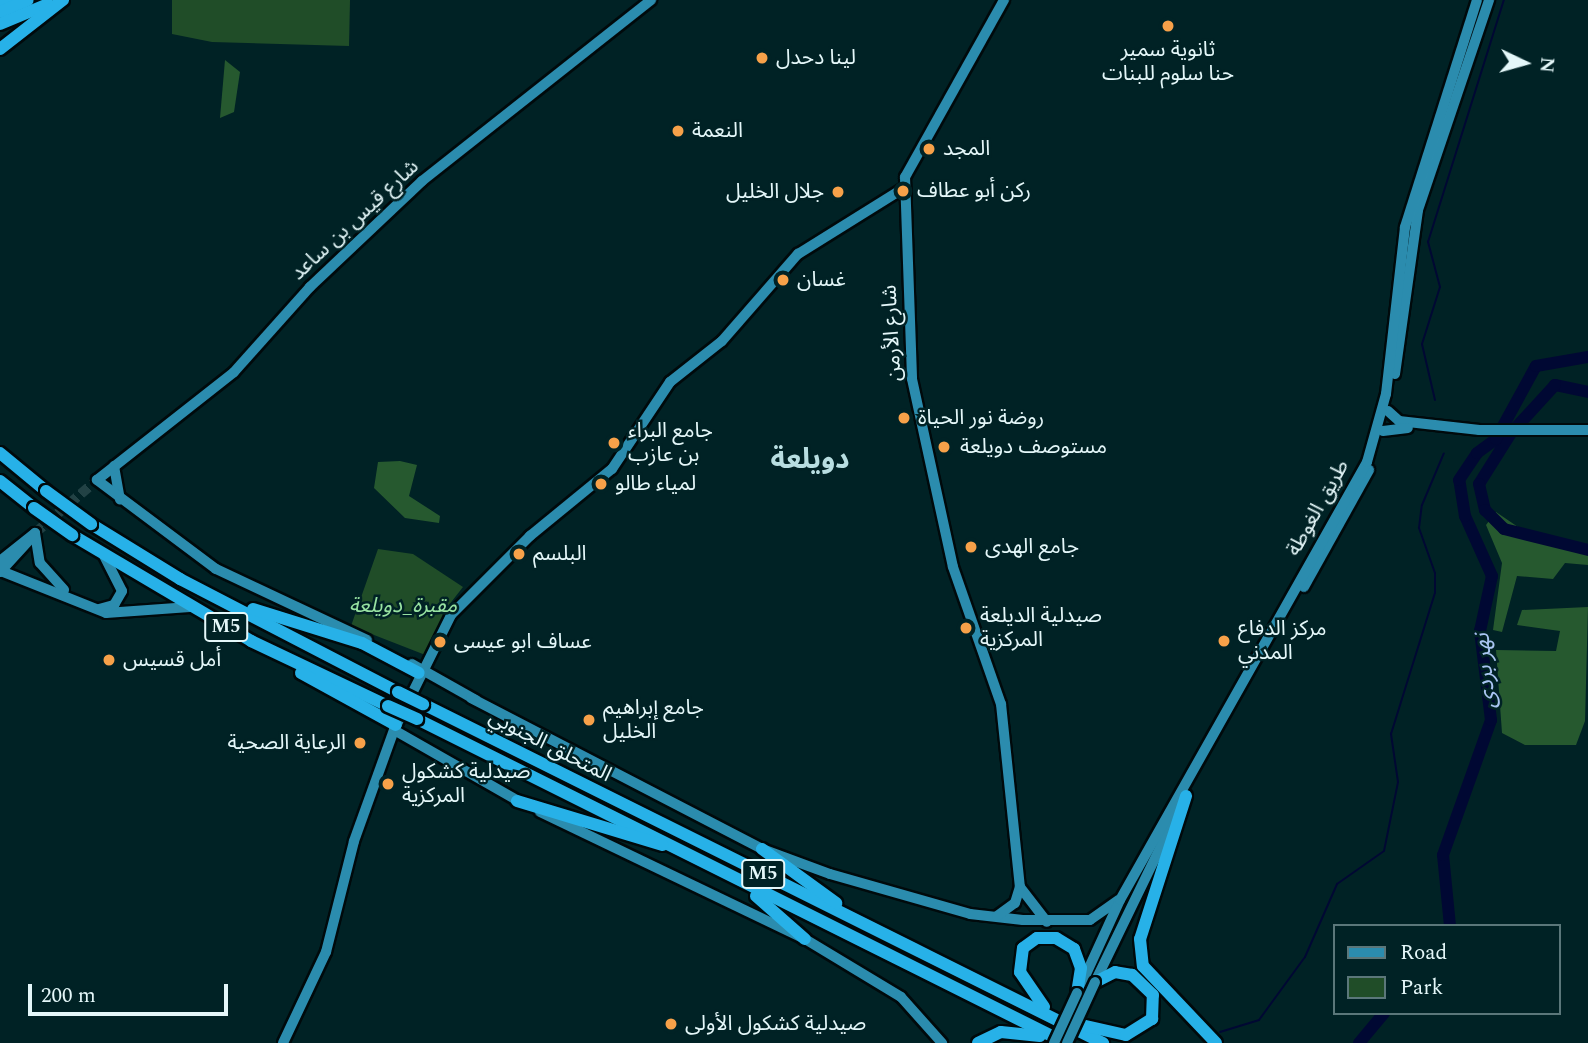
<!DOCTYPE html>
<html>
<head>
<meta charset="utf-8">
<style>
	body { margin:0 }
	#map { position:relative; width:1588px; height:1043px; overflow:hidden; background:#002225; font-family:Spectral,"Noto Sans Arabic",serif }
	div>[style] { position:absolute }
	.green>* { inset:0; background:#204d28 }
	.forest>* { inset:0; background:#26592f }
	.stream>* { height:2px; margin:-1px; padding:0 1px; transform-origin:1px; border-radius:1px; background:#000833 }
	.river>* { height:12px; margin:-6px; padding:0 6px; transform-origin:6px; border-radius:6px; background:#000833 }
	.major-tunnel>* { height:10px; margin-top:-5px; transform-origin:0; background:repeating-linear-gradient(90deg,#224245 0 10px,transparent 0 15px) }
	.roads { filter:drop-shadow(2px 0 #000a0c) drop-shadow(-2px 0 #000a0c) drop-shadow(0 2px #000a0c) drop-shadow(0 -2px #000a0c) }
	.major>* { height:10px; margin:-5px; padding:0 5px; transform-origin:5px; border-radius:5px; background:#2b8cae }
	.highway>* { height:12px; margin:-6px; padding:0 6px; transform-origin:6px; border-radius:6px; background:#27b1e8 }
	.bridges { filter:drop-shadow(2px 0 #000a0c) drop-shadow(-2px 0 #000a0c) drop-shadow(0 2px #000a0c) drop-shadow(0 -2px #000a0c) }
	.major-bridge>* { height:10px; margin:-5px; padding:0 5px; transform-origin:5px; border-radius:5px; background:#2b8cae }
	.highway-bridge>* { height:12px; margin:-6px; padding:0 6px; transform-origin:6px; border-radius:6px; background:#27b1e8 }
	.dots>* { width:19px; height:19px; translate:-50% -50%; box-sizing:border-box; border:4px solid #002225; border-radius:50% }
	span { translate:-50% -50%; white-space:nowrap; text-align:center; line-height:1.15; -webkit-text-stroke:5px #002225; paint-order:stroke }
	.shield-label span { padding:2px 5px; background:#002225; border:2px solid; border-radius:5px; -webkit-text-stroke-width:0 }
	.shield-label { font-size:19px; color:#e4f7f9; font-weight:700 }
	.poi-label { font-size:21px; color:#e4f7f9 }
	.left { translate:0 -50%; text-align:left }
	.right { translate:-100% -50%; text-align:right }
	.street-label { font-size:21px; color:#e4f7f9 }
	.park-label { font-size:21px; color:#98e3a2; font-style:italic }
	.water-label { font-size:23px; color:#a9c5f2; font-style:italic }
	.district-label { font-size:28px; color:#b8dee1; font-weight:700 }
	.legend { position:absolute; left:1333px; top:924px; width:228px; height:91px; box-sizing:border-box; background:#002225; border:2px solid #5b777a; margin:0; padding:9px 12px; list-style:none; font-size:21px; color:#e4f7f9 }
	.legend li { display:flex; align-items:center; gap:14px; height:35px }
	.legend b { width:35px; border:2px solid #5b777a }
	.north { position:absolute; left:1490px; top:28px; width:70px; height:70px; -webkit-text-stroke:5px #002225; paint-order:stroke; rotate:95deg; font-size:19px; font-weight:700; line-height:28px; text-align:center; color:#e4f7f9 }
	.north::after { content:''; display:block; margin:auto; width:24px; height:32px; background:#e4f7f9; clip-path:polygon(50% 0,100% 100%,50% 72%,0 100%) }
	.scale { position:absolute; left:28px; top:984px; width:200px; height:32px; box-sizing:border-box; border:4px solid #e4f7f9; border-top:0; padding-left:9px; font-size:21px; line-height:24px; white-space:nowrap; color:#e4f7f9; -webkit-text-stroke:5px #002225; paint-order:stroke }
</style>
</head>
<body>
<div id="map">
	<div class="green">
		<div style="clip-path:polygon(172px 0,350px 0,349px 46px,212px 42px,172px 34px)"></div>
		<div style="clip-path:polygon(378px 549px,413px 554px,463px 587px,445px 610px,451px 615px,428px 656px,351px 626px)"></div>
	</div>
	<div class="forest">
		<div style="clip-path:polygon(225px 60px,240px 72px,234px 112px,220px 118px)"></div>
		<div style="clip-path:polygon(400px 461px,417px 465px,409px 496px,440px 516px,439px 523px,405px 518px,374px 488px,378px 462px)"></div>
		<div style="clip-path:polygon(1496px 512px,1521px 529px,1588px 546px,1588px 565px,1565px 563px,1553px 579px,1517px 576px,1502px 632px,1493px 630px,1502px 563px,1486px 525px)"></div>
		<div style="clip-path:polygon(1588px 607px,1585px 721px,1576px 745px,1525px 745px,1502px 733px,1496px 650px,1556px 651px,1560px 631px,1517px 625px,1522px 610px)"></div>
	</div>
	<div class="stream">
		<div style="left:1435px;top:400px;width:57px;rotate:-103.1deg"></div>
		<div style="left:1422px;top:344px;width:60px;rotate:-72.5deg"></div>
		<div style="left:1440px;top:287px;width:47px;rotate:-104.9deg"></div>
		<div style="left:1428px;top:242px;width:254px;rotate:-72.6deg"></div>
		<div style="left:1220px;top:1032px;width:41px;rotate:-17.1deg"></div>
		<div style="left:1259px;top:1020px;width:78px;rotate:-53.9deg"></div>
		<div style="left:1305px;top:957px;width:80px;rotate:-66.3deg"></div>
		<div style="left:1337px;top:884px;width:57px;rotate:-35.1deg"></div>
		<div style="left:1384px;top:851px;width:70px;rotate:-78.5deg"></div>
		<div style="left:1398px;top:782px;width:49px;rotate:-98.3deg"></div>
		<div style="left:1391px;top:734px;width:148px;rotate:-72.7deg"></div>
		<div style="left:1435px;top:593px;width:20px;rotate:-90deg"></div>
		<div style="left:1435px;top:573px;width:48px;rotate:-109.6deg"></div>
		<div style="left:1419px;top:528px;width:23px;rotate:-83deg"></div>
		<div style="left:1422px;top:505px;width:56px;rotate:-67.1deg"></div>
	</div>
	<div class="river">
		<div style="left:1588px;top:392px;width:34px;rotate:-168deg"></div>
		<div style="left:1555px;top:385px;width:65px;rotate:132.5deg"></div>
		<div style="left:1511px;top:433px;width:60px;rotate:122.1deg"></div>
		<div style="left:1479px;top:484px;width:27px;rotate:77deg"></div>
		<div style="left:1485px;top:510px;width:27px;rotate:45deg"></div>
		<div style="left:1504px;top:529px;width:87px;rotate:14deg"></div>
		<div style="left:1450px;top:926px;width:71px;rotate:-95.6deg"></div>
		<div style="left:1443px;top:855px;width:143px;rotate:-70.4deg"></div>
		<div style="left:1491px;top:720px;width:90px;rotate:-97deg"></div>
		<div style="left:1480px;top:631px;width:56px;rotate:-77.7deg"></div>
		<div style="left:1492px;top:576px;width:66px;rotate:-114.2deg"></div>
		<div style="left:1465px;top:516px;width:36px;rotate:-99deg"></div>
		<div style="left:1459px;top:480px;width:32px;rotate:-56deg"></div>
		<div style="left:1477px;top:453px;width:24px;rotate:-36deg"></div>
		<div style="left:1496px;top:439px;width:83px;rotate:-61.3deg"></div>
		<div style="left:1536px;top:366px;width:53px;rotate:-9.8deg"></div>
		<div style="left:1359px;top:1043px;width:39px;rotate:-50deg"></div>
	</div>
	<div class="major-tunnel">
		<div style="left:35px;top:533px;width:82px;rotate:-40.5deg"></div>
	</div>
	<div class="roads">
		<div class="major">
			<div style="left:1004px;top:0;width:203px;rotate:119.2deg"></div>
			<div style="left:905px;top:177px;width:202px;rotate:88deg"></div>
			<div style="left:912px;top:379px;width:192px;rotate:77.7deg"></div>
			<div style="left:953px;top:567px;width:145px;rotate:70.7deg"></div>
			<div style="left:1001px;top:704px;width:184px;rotate:84.1deg"></div>
			<div style="left:1020px;top:887px;width:44px;rotate:52.4deg"></div>
			<div style="left:1395px;top:374px;width:166px;rotate:-82deg"></div>
			<div style="left:1418px;top:210px;width:222px;rotate:-71.3deg"></div>
			<div style="left:1388px;top:411px;width:15px;rotate:42deg"></div>
			<div style="left:1399px;top:421px;width:81px;rotate:6.4deg"></div>
			<div style="left:1479px;top:430px;width:109px"></div>
			<div style="left:1383px;top:431px;width:25px;rotate:-7deg"></div>
			<div style="left:114px;top:466px;width:34px;rotate:80deg"></div>
			<div style="left:35px;top:533px;width:30px;rotate:81deg"></div>
			<div style="left:40px;top:563px;width:36px;rotate:48deg"></div>
			<div style="left:0;top:561px;width:45px;rotate:-38.7deg"></div>
			<div style="left:1px;top:571px;width:113px;rotate:21.8deg"></div>
			<div style="left:106px;top:613px;width:84px;rotate:-4.1deg"></div>
			<div style="left:0;top:572px;width:50px;rotate:-47.4deg"></div>
			<div style="left:1304px;top:587px;width:134px;rotate:-60.9deg"></div>
			<div style="left:99px;top:609px;width:16px;rotate:-15deg"></div>
			<div style="left:114px;top:605px;width:16px;rotate:-60deg"></div>
			<div style="left:122px;top:591px;width:39px;rotate:-117deg"></div>
			<div style="left:367px;top:640px;width:167px;rotate:-154.8deg"></div>
			<div style="left:216px;top:569px;width:149px;rotate:-143.2deg"></div>
			<div style="left:97px;top:480px;width:174px;rotate:-38.2deg"></div>
			<div style="left:234px;top:372px;width:114px;rotate:-48.2deg"></div>
			<div style="left:310px;top:287px;width:154px;rotate:-43.4deg"></div>
			<div style="left:422px;top:181px;width:292px;rotate:-38.3deg"></div>
			<div style="left:412px;top:664px;width:73px;rotate:29.4deg"></div>
			<div style="left:471px;top:698px;width:328px;rotate:27.4deg"></div>
			<div style="left:762px;top:849px;width:72px;rotate:20.2deg"></div>
			<div style="left:830px;top:874px;width:146px;rotate:15.9deg"></div>
			<div style="left:970px;top:914px;width:53px;rotate:6.5deg"></div>
			<div style="left:1023px;top:920px;width:67px"></div>
			<div style="left:1090px;top:920px;width:35px;rotate:-35deg"></div>
			<div style="left:394px;top:730px;width:147px;rotate:29.7deg"></div>
			<div style="left:540px;top:812px;width:294px;rotate:25.6deg"></div>
			<div style="left:805px;top:939px;width:112px;rotate:31.1deg"></div>
			<div style="left:901px;top:997px;width:62px;rotate:48.3deg"></div>
			<div style="left:997px;top:916px;width:22px;rotate:-36deg"></div>
			<div style="left:1015px;top:903px;width:17px;rotate:-73deg"></div>
			<div style="left:1095px;top:982px;width:186px;rotate:-64.1deg"></div>
			<div style="left:1082px;top:983px;width:91px;rotate:-65.4deg"></div>
			<div style="left:1120px;top:900px;width:503px;rotate:-60.58deg"></div>
			<div style="left:1367px;top:462px;width:71px;rotate:-74.4deg"></div>
			<div style="left:1386px;top:394px;width:168px;rotate:-83.5deg"></div>
			<div style="left:1405px;top:227px;width:238px;rotate:-72.4deg"></div>
			<div style="left:283px;top:1043px;width:101px;rotate:-64.7deg"></div>
			<div style="left:326px;top:952px;width:114px;rotate:-75.8deg"></div>
			<div style="left:354px;top:841px;width:118px;rotate:-70.2deg"></div>
			<div style="left:394px;top:730px;width:128px;rotate:-63.6deg"></div>
			<div style="left:451px;top:615px;width:112px;rotate:-45deg"></div>
			<div style="left:530px;top:536px;width:106px;rotate:-39.3deg"></div>
			<div style="left:612px;top:469px;width:105px;rotate:-56.3deg"></div>
			<div style="left:670px;top:382px;width:66px;rotate:-38.3deg"></div>
			<div style="left:722px;top:341px;width:116px;rotate:-48.9deg"></div>
			<div style="left:798px;top:254px;width:125px;rotate:-31.9deg"></div>
		</div>
		<div class="highway">
			<div style="left:0;top:0;width:11px"></div>
			<div style="left:0;top:12px;width:30px;rotate:-23deg"></div>
			<div style="left:0;top:24px;width:52px;rotate:-22.6deg"></div>
			<div style="left:0;top:49px;width:80px;rotate:-37.9deg"></div>
			<div style="left:0;top:453px;width:60px;rotate:39.6deg"></div>
			<div style="left:0;top:481px;width:43px;rotate:38.5deg"></div>
			<div style="left:91px;top:524px;width:105px;rotate:31.7deg"></div>
			<div style="left:180px;top:579px;width:246px;rotate:27.4deg"></div>
			<div style="left:72px;top:535px;width:208px;rotate:30.6deg"></div>
			<div style="left:251px;top:641px;width:152px;rotate:25.4deg"></div>
			<div style="left:253px;top:609px;width:114px;rotate:17.3deg"></div>
			<div style="left:362px;top:643px;width:64px;rotate:27.8deg"></div>
			<div style="left:301px;top:673px;width:108px;rotate:28.7deg"></div>
			<div style="left:423px;top:704px;width:760px;rotate:26.5deg"></div>
			<div style="left:417px;top:719px;width:725px;rotate:26.53deg"></div>
			<div style="left:1186px;top:796px;width:150px;rotate:107.8deg"></div>
			<div style="left:1140px;top:939px;width:27px;rotate:84deg"></div>
			<div style="left:1143px;top:966px;width:106px;rotate:46.5deg"></div>
			<div style="left:517px;top:801px;width:152px;rotate:16.8deg"></div>
			<div style="left:762px;top:849px;width:92px;rotate:36.1deg"></div>
			<div style="left:756px;top:896px;width:65px;rotate:41.3deg"></div>
			<div style="left:1044px;top:1007px;width:42px;rotate:-124.4deg"></div>
			<div style="left:1020px;top:972px;width:24px;rotate:-83deg"></div>
			<div style="left:1023px;top:948px;width:17px;rotate:-36deg"></div>
			<div style="left:1037px;top:938px;width:19px"></div>
			<div style="left:1056px;top:938px;width:21px;rotate:31deg"></div>
			<div style="left:1074px;top:949px;width:20px;rotate:70deg"></div>
			<div style="left:1081px;top:968px;width:25px;rotate:99deg"></div>
			<div style="left:1077px;top:1024px;width:50px;rotate:12.7deg"></div>
			<div style="left:1126px;top:1035px;width:31px;rotate:-32deg"></div>
			<div style="left:1152px;top:1019px;width:24px;rotate:-88deg"></div>
			<div style="left:1153px;top:995px;width:29px;rotate:-136deg"></div>
			<div style="left:1132px;top:975px;width:17px;rotate:-170deg"></div>
			<div style="left:1115px;top:972px;width:22px;rotate:153deg"></div>
			<div style="left:978px;top:1043px;width:25px;rotate:-26deg"></div>
			<div style="left:1001px;top:1032px;width:39px;rotate:6deg"></div>
		</div>
	</div>
	<div class="bridges">
		<div class="major-bridge">
			<div style="left:1054px;top:1043px;width:55px;rotate:-65.3deg"></div>
			<div style="left:1067px;top:1043px;width:67px;rotate:-65.3deg"></div>
		</div>
		<div class="highway-bridge">
			<div style="left:46px;top:491px;width:56px;rotate:36.3deg"></div>
			<div style="left:34px;top:508px;width:47px;rotate:35.4deg"></div>
			<div style="left:398px;top:692px;width:28px;rotate:26deg"></div>
			<div style="left:388px;top:706px;width:32px;rotate:24deg"></div>
		</div>
	</div>
	<div class="dots">
		<div style="left:1168px;top:26px;background:#f7a149"></div>
		<div style="left:762px;top:58px;background:#f7a149"></div>
		<div style="left:678px;top:131px;background:#f7a149"></div>
		<div style="left:929px;top:149px;background:#f7a149"></div>
		<div style="left:903px;top:191px;background:#f7a149"></div>
		<div style="left:838px;top:192px;background:#f7a149"></div>
		<div style="left:783px;top:280px;background:#f7a149"></div>
		<div style="left:904px;top:418px;background:#f7a149"></div>
		<div style="left:614px;top:443px;background:#f7a149"></div>
		<div style="left:944px;top:447px;background:#f7a149"></div>
		<div style="left:601px;top:484px;background:#f7a149"></div>
		<div style="left:971px;top:547px;background:#f7a149"></div>
		<div style="left:519px;top:554px;background:#f7a149"></div>
		<div style="left:966px;top:628px;background:#f7a149"></div>
		<div style="left:1224px;top:641px;background:#f7a149"></div>
		<div style="left:440px;top:642px;background:#f7a149"></div>
		<div style="left:109px;top:660px;background:#f7a149"></div>
		<div style="left:589px;top:720px;background:#f7a149"></div>
		<div style="left:360px;top:743px;background:#f7a149"></div>
		<div style="left:388px;top:784px;background:#f7a149"></div>
		<div style="left:671px;top:1024px;background:#f7a149"></div>
	</div>
	<div class="shield-label">
		<span style="left:226px;top:627px">M5</span>
		<span style="left:763px;top:874px">M5</span>
	</div>
	<div class="poi-label">
		<span style="left:1168px;top:62px">ثانوية سمير<br>حنا سلوم للبنات</span>
		<span class="left" style="left:776px;top:58px">لينا دحدل</span>
		<span class="left" style="left:692px;top:131px">النعمة</span>
		<span class="left" style="left:943px;top:149px">المجد</span>
		<span class="left" style="left:917px;top:191px">ركن أبو عطاف</span>
		<span class="right" style="left:824px;top:192px">جلال الخليل</span>
		<span class="left" style="left:797px;top:280px">غسان</span>
		<span class="left" style="left:918px;top:418px">روضة نور الحياة</span>
		<span class="left" style="left:628px;top:443px">جامع البراء<br>بن عازب</span>
		<span class="left" style="left:960px;top:447px">مستوصف دويلعة</span>
		<span class="left" style="left:615px;top:484px">لمياء طالو</span>
		<span class="left" style="left:985px;top:547px">جامع الهدى</span>
		<span class="left" style="left:533px;top:554px">البلسم</span>
		<span class="left" style="left:980px;top:628px">صيدلية الديلعة<br>المركزية</span>
		<span class="left" style="left:1238px;top:641px">مركز الدفاع<br>المدني</span>
		<span class="left" style="left:454px;top:642px">عساف ابو عيسى</span>
		<span class="left" style="left:123px;top:660px">أمل قسيس</span>
		<span class="left" style="left:603px;top:720px">جامع إبراهيم<br>الخليل</span>
		<span class="right" style="left:346px;top:743px">الرعاية الصحية</span>
		<span class="left" style="left:402px;top:784px">صيدلية كشكول<br>المركزية</span>
		<span class="left" style="left:685px;top:1024px">صيدلية كشكول الأولى</span>
	</div>
	<div class="street-label">
		<span style="left:355px;top:220px;rotate:-43deg">شارع قيس بن ساعد</span>
		<span style="left:892px;top:333px;rotate:-93deg">شارع الأرمن</span>
		<span style="left:1318px;top:508px;rotate:-61deg">طريق الغوطة</span>
		<span style="left:550px;top:746px;rotate:27deg">المتحلق الجنوبي</span>
	</div>
	<div class="park-label">
		<span style="left:403px;top:606px">مقبرة_دويلعة</span>
	</div>
	<div class="water-label">
		<span style="left:1486px;top:671px;rotate:-95deg">نهر بردى</span>
	</div>
	<div class="district-label">
		<span style="left:810px;top:460px">دويلعة</span>
	</div>
	<ul class="legend">
	<li><b style="height:9px;background:#2b8cae"></b>Road</li>
	<li><b style="height:19px;background:#204d28"></b>Park</li>
	</ul>
	<div class="north">N</div>
	<div class="scale">200 m</div>
</div>
</body>
</html>
